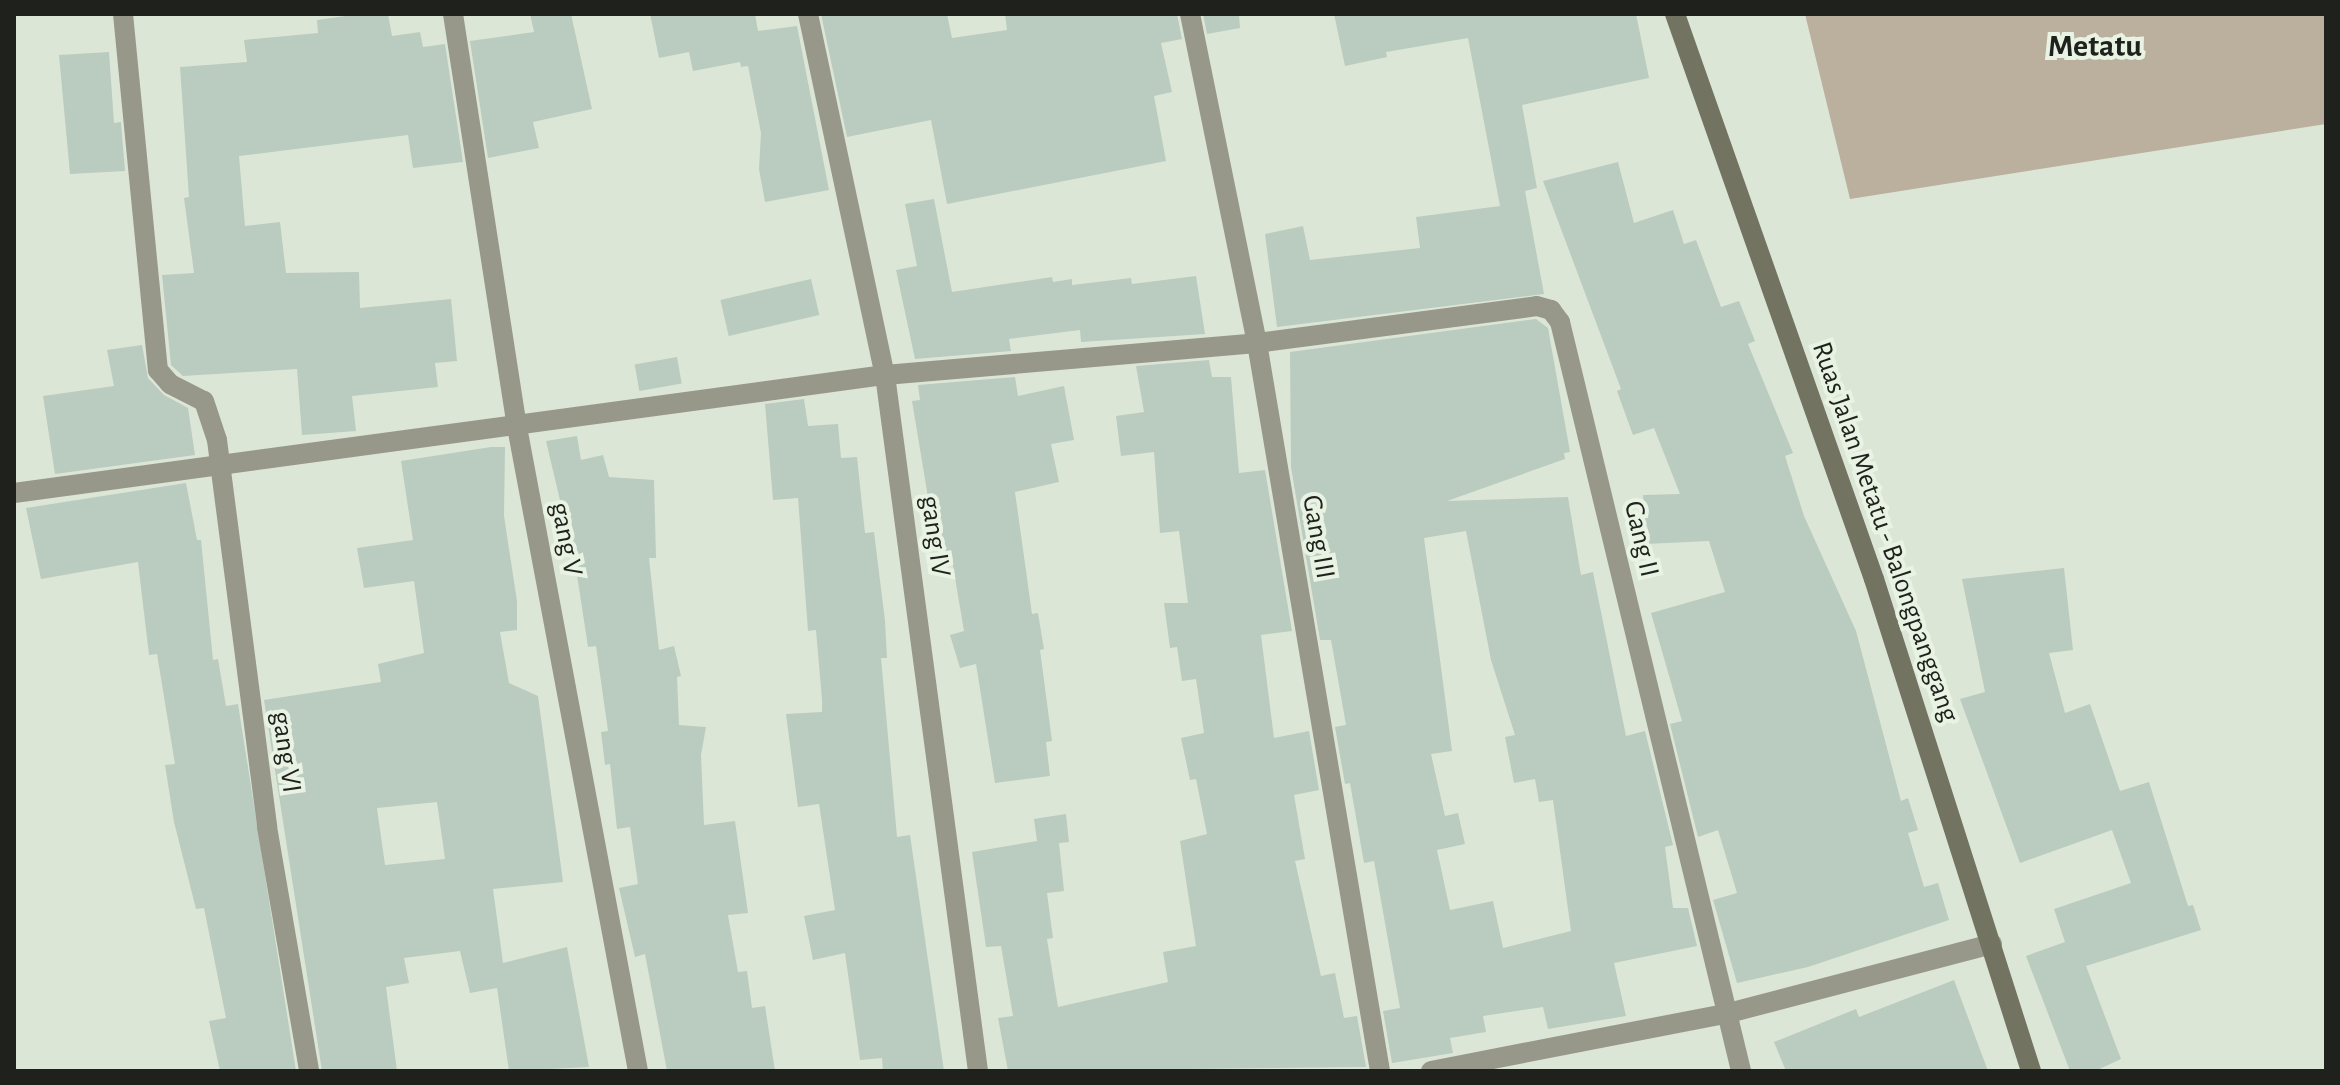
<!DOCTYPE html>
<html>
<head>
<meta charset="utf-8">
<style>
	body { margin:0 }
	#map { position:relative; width:2340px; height:1085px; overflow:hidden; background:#dce6d6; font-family:"Alegreya Sans",sans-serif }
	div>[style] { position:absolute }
	.green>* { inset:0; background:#bab09d }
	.building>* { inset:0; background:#bacbc0; transform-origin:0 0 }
	.street>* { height:20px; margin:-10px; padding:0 10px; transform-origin:10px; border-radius:10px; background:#97978a }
	.secondary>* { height:20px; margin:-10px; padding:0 10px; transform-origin:10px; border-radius:10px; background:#727360 }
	span { translate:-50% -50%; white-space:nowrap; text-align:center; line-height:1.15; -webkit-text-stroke:8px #e9f3e3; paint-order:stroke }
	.street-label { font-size:28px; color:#1e211c }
	.quarter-label { font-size:32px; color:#1e211c; font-weight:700 }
	.frame { position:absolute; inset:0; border:16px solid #1e211c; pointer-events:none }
</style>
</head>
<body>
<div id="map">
	<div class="green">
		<div style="clip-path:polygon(1805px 14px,2326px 14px,2326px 124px,1850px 199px)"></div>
	</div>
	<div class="building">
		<div style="clip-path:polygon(360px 14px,388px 14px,392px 36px,420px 32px,423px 47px,445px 44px,463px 162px,413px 168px,408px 135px,239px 156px,245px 226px,280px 222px,286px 273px,359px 272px,360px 308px,451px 299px,457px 361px,435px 363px,438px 387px,352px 396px,356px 431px,302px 435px,297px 369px,183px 376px,171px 365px,162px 275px,194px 273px,184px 198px,189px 197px,180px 67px,247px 62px,244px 40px,318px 33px,317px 20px)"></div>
		<div style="clip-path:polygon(530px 14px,571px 14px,592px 109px,533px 122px,539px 148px,488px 158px,470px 41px,534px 32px)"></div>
		<div style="clip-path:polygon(650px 14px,755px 14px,758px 31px,797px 26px,829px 190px,765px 202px,759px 169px,761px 133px,748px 66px,741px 67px,740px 62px,693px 71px,689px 52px,659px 58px)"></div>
		<div style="clip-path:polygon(821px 14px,947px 14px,952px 38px,1007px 30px,1005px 14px,1177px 14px,1182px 39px,1161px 43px,1172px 92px,1154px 96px,1166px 161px,947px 204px,931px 120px,847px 137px)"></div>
		<div style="clip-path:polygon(1203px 14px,1239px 14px,1240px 28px,1207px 34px)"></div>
		<div style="clip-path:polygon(1334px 14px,1636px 14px,1649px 78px,1522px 105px,1537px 188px,1525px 191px,1544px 294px,1277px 327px,1265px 234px,1303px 226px,1310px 260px,1420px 248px,1416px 217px,1500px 206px,1468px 38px,1386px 52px,1387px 57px,1345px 66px)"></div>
		<div style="clip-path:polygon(109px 52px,114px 123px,121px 122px,125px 171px,70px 174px,59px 55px)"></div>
		<div style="clip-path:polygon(1618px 162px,1634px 223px,1673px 210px,1684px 244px,1696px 240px,1721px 307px,1739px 301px,1755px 341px,1748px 344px,1793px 453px,1785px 456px,1804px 516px,1856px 631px,1901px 801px,1908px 798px,1918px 830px,1908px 833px,1924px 887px,1938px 883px,1949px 920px,1808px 967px,1737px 983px,1713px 900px,1737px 893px,1718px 830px,1698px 837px,1670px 724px,1682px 721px,1651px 613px,1725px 592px,1709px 541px,1646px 544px,1643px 495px,1680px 494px,1654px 428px,1633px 435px,1617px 391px,1621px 389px,1543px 181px)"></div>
		<div style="clip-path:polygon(934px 199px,952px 292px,1052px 277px,1053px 282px,1072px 279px,1072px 285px,1131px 278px,1132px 284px,1196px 276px,1205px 334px,1081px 342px,1080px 330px,1009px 339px,1011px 351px,915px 359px,896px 270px,917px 266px,905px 204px)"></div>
		<div style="left:811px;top:279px;width:37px;height:93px;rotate:77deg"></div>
		<div style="clip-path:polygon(evenodd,1536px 319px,1548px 328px,1570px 452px,1564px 453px,1565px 459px,1447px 501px,1568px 497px,1581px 575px,1593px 572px,1626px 736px,1645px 731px,1673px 845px,1665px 847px,1673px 908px,1688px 908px,1697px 946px,1614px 963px,1626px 1016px,1548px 1029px,1543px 1007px,1483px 1016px,1486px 1032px,1450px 1038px,1453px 1053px,1392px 1063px,1383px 1011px,1400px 1008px,1374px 861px,1364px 863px,1350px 783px,1345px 784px,1335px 727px,1346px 725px,1331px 640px,1320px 640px,1291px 467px,1290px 352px,1536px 319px,1466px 531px,1491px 660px,1515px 735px,1505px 737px,1514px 783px,1535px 779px,1539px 802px,1553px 800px,1571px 931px,1503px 948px,1493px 901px,1450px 910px,1437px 850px,1465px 844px,1458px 813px,1445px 816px,1431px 754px,1452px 751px,1424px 538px,1466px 531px)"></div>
		<div style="clip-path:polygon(142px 345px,148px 378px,164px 395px,188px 408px,195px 455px,55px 474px,43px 396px,114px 386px,107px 350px)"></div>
		<div style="left:677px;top:357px;width:27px;height:43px;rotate:80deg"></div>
		<div style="clip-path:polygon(1209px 360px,1212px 377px,1231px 377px,1239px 473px,1265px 470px,1292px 631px,1261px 635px,1274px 738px,1309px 731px,1319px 790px,1294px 795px,1305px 859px,1295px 861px,1321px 976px,1335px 973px,1344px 1018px,1357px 1016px,1366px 1067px,1008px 1071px,998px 1018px,1013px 1016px,1001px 946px,986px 947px,972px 852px,1037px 841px,1034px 819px,1066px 814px,1069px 842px,1059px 843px,1064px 891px,1047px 893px,1053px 938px,1047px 939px,1058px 1007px,1168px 982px,1163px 952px,1196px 946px,1180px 841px,1207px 834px,1196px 779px,1190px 780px,1181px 738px,1204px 733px,1196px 679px,1182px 681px,1177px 647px,1170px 648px,1164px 603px,1188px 603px,1179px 531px,1160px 533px,1154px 452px,1121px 456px,1116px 416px,1144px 412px,1136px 366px)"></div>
		<div style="clip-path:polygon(1015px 377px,1018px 396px,1064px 386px,1074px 440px,1051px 444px,1059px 482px,1015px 492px,1032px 614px,1038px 613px,1044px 649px,1040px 650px,1052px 741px,1046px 742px,1050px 776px,995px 783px,976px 664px,960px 668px,950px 635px,964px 631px,952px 560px,939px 563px,912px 401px,920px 400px,918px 385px)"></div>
		<div style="clip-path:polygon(804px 399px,808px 426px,838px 424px,841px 458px,857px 457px,865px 533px,874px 532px,885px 621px,887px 658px,881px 658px,897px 837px,910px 835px,944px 1071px,883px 1071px,882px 1058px,860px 1060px,845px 953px,813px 960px,804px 916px,835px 910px,819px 804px,798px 807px,786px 714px,822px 712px,822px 700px,816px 630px,808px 631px,798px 498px,773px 500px,765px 404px)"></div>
		<div style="clip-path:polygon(577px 436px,581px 460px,603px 455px,609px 477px,654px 480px,656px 558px,649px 558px,659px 650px,674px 646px,681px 676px,677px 677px,679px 725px,706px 727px,701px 755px,704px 825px,735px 821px,748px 913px,728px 915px,738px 972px,747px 971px,752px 1008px,765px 1006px,775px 1071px,667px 1071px,645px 954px,635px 957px,619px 888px,638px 884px,630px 827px,617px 829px,610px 764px,605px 765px,601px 732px,608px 731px,596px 646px,588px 647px,568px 516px,564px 517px,546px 441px)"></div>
		<div style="clip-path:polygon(evenodd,491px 447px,505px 447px,504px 516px,517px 601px,517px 630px,500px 632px,509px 683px,538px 696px,563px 882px,493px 889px,503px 963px,567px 947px,589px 1067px,509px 1071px,497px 988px,470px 993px,460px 951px,404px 958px,409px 983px,386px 987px,397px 1071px,322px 1071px,264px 700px,381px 682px,378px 664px,424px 653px,414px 581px,364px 588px,357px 548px,413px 540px,401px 461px,491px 447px,437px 802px,445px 859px,385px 865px,377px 808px,437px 802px)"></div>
		<div style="clip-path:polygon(186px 483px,197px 540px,201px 540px,213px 660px,218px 659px,226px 706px,238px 704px,296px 1071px,220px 1071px,209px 1021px,226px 1018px,204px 908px,196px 909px,174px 822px,165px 765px,175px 764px,157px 654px,149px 655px,138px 562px,41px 579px,26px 508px)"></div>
		<div style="clip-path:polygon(2064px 568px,2073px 650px,2049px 653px,2065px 713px,2090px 704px,2120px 791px,2149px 782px,2188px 906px,2193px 905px,2201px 930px,2086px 966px,2121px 1059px,2095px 1071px,2070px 1071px,2026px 956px,2065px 942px,2054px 909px,2131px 883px,2112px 830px,2020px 863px,1960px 699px,1985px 692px,1962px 579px)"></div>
		<div style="clip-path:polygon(1954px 980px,1988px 1071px,1786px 1071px,1774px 1042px,1856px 1009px,1859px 1017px)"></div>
	</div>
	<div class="street">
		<div style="left:123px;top:14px;width:358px;rotate:84.4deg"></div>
		<div style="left:158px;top:370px;width:18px;rotate:49deg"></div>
		<div style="left:170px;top:384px;width:38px;rotate:27deg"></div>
		<div style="left:204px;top:401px;width:41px;rotate:71.6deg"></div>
		<div style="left:217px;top:440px;width:390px;rotate:82.6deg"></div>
		<div style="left:267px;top:827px;width:248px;rotate:80.2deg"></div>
		<div style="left:453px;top:14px;width:418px;rotate:81.2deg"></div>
		<div style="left:517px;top:427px;width:655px;rotate:79.36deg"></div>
		<div style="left:808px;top:14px;width:369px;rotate:78deg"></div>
		<div style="left:885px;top:375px;width:702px;rotate:82.39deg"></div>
		<div style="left:1190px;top:14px;width:336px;rotate:78.5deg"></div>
		<div style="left:1257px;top:343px;width:738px;rotate:80.41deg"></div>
		<div style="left:14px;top:493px;width:879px;rotate:-7.72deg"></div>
		<div style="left:885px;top:375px;width:373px;rotate:-4.9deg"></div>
		<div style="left:1257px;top:343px;width:282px;rotate:-7.5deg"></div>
		<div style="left:1537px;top:306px;width:15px;rotate:16deg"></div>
		<div style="left:1551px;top:310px;width:15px;rotate:53deg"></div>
		<div style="left:1560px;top:322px;width:771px;rotate:76.41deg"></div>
		<div style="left:1431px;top:1071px;width:299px;rotate:-11deg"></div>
		<div style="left:1725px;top:1014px;width:276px;rotate:-14.7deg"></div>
	</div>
	<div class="secondary">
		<div style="left:1675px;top:14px;width:599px;rotate:70.6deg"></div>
		<div style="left:1874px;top:579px;width:516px;rotate:72.3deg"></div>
	</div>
	<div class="street-label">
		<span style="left:1885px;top:532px;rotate:71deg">Ruas Jalan Metatu - Balongpanggang</span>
		<span style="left:935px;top:536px;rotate:82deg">gang IV</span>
		<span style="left:1318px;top:537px;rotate:80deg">Gang III</span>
		<span style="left:566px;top:539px;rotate:79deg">gang V</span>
		<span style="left:1641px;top:539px;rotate:77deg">Gang II</span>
		<span style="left:286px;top:752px;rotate:82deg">gang VI</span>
	</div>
	<div class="quarter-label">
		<span style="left:2095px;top:46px">Metatu</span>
	</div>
	<div class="frame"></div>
</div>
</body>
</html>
